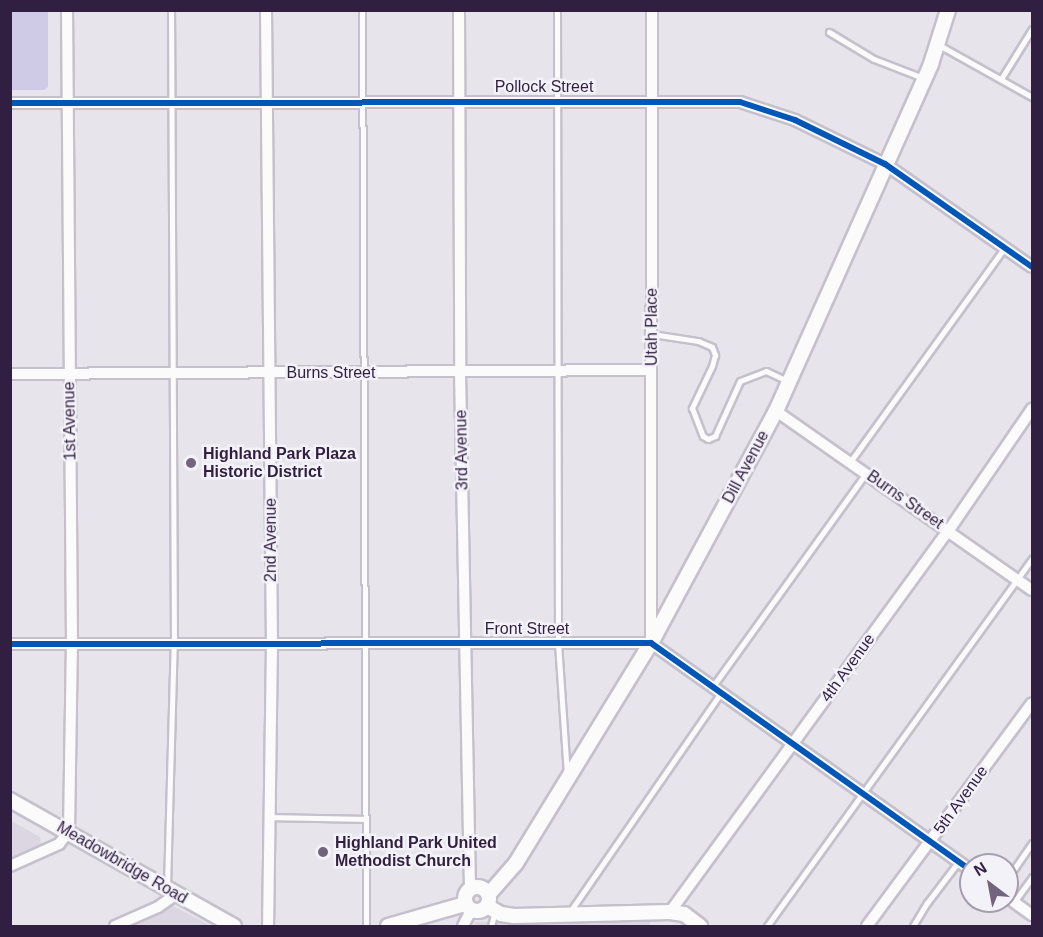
<!DOCTYPE html>
<html>
<head>
<meta charset="utf-8">
<style>
	body { margin:0 }
	#map { position:relative; width:1043px; height:937px; overflow:hidden; background:#e7e4eb; font-family:Helvetica,sans-serif }
	div>[style] { position:absolute }
	.built>* { inset:0; background:#dcd6e3 }
	.green>* { inset:0; background:#cfcbe6 }
	.roads { filter:drop-shadow(2px 0 #c5c0cb) drop-shadow(-2px 0 #c5c0cb) drop-shadow(0 2px #c5c0cb) drop-shadow(0 -2px #c5c0cb) }
	.lane>* { height:5px; margin:-2.5px; padding:0 2.5px; transform-origin:2.5px; border-radius:2.5px; background:#fbfbfc }
	.street>* { height:10px; margin:-5px; padding:0 5px; transform-origin:5px; border-radius:5px; background:#fbfbfc }
	.secondary>* { height:14px; margin:-7px; padding:0 7px; transform-origin:7px; border-radius:7px; background:#fbfbfc }
	.secondary>.ring { margin:-7px; padding:0; box-sizing:content-box; background:none; border:14px solid #fbfbfc; border-radius:50% }
	.cycleway>* { height:6px; margin:-3px; padding:0 3px; transform-origin:3px; border-radius:3px; background:#0057b8 }
	.dots>* { width:16px; height:16px; translate:-50% -50%; box-sizing:border-box; border:3px solid #f4f2f9; border-radius:50% }
	span { translate:-50% -50%; white-space:nowrap; text-align:center; line-height:1.15; -webkit-text-stroke:5px #f4f2f9; paint-order:stroke }
	.street-label { font-size:16px; color:#311f41 }
	.poi-label { font-size:16px; color:#311f41; font-weight:700 }
	.left { translate:0 -50%; text-align:left }
	.frame { position:absolute; inset:0; border:12px solid #311f41; pointer-events:none }
	.north { position:absolute; left:959px; top:853px; width:60px; height:60px; box-sizing:border-box; background:#f4f2f9; border:2px solid #a69eaf; border-radius:50%; rotate:328deg; font-size:16px; font-weight:700; line-height:24px; text-align:center; color:#311f41 }
	.north::after { content:''; display:block; margin:auto; width:21px; height:27px; background:#71647c; clip-path:polygon(50% 0,100% 100%,50% 72%,0 100%) }
</style>
</head>
<body>
<div id="map">
	<div class="built">
		<div style="clip-path:polygon(10px 820px,40px 837px,41px 845px,11px 858px)"></div>
		<div style="clip-path:polygon(173px 906px,211px 926px,140px 926px,136px 923px)"></div>
		<div style="clip-path:polygon(573px 920px,650px 921px,650px 926px,475px 926px,475px 922px)"></div>
	</div>
	<div class="green">
		<div style="clip-path:polygon(10px 11px,48px 11px,48px 87px,44px 90px,11px 90px)"></div>
	</div>
	<div class="roads">
		<div class="lane">
			<div style="left:362px;top:10px;width:916px;rotate:89.75deg"></div>
			<div style="left:557px;top:10px;width:633px;rotate:89.91deg"></div>
			<div style="left:558px;top:643px;width:131px;rotate:86.1deg"></div>
			<div style="left:829px;top:32px;width:52px;rotate:31deg"></div>
			<div style="left:874px;top:59px;width:53px;rotate:21.2deg"></div>
			<div style="left:939px;top:45px;width:107px;rotate:29.2deg"></div>
			<div style="left:1001px;top:79px;width:59px;rotate:-58.2deg"></div>
			<div style="left:652px;top:334px;width:47px;rotate:8.7deg"></div>
			<div style="left:698px;top:341px;width:15px;rotate:23deg"></div>
			<div style="left:712px;top:347px;width:9px;rotate:69deg"></div>
			<div style="left:715px;top:355px;width:11px;rotate:105deg"></div>
			<div style="left:712px;top:366px;width:47px;rotate:115.5deg"></div>
			<div style="left:692px;top:408px;width:30px;rotate:69deg"></div>
			<div style="left:703px;top:436px;width:6px;rotate:31deg"></div>
			<div style="left:708px;top:439px;width:8px;rotate:-23deg"></div>
			<div style="left:715px;top:436px;width:60px;rotate:-65.6deg"></div>
			<div style="left:740px;top:381px;width:28px;rotate:-21deg"></div>
			<div style="left:766px;top:371px;width:23px;rotate:25deg"></div>
			<div style="left:850px;top:462px;width:265px;rotate:-54.2deg"></div>
			<div style="left:713px;top:686px;width:262px;rotate:-54.3deg"></div>
			<div style="left:269px;top:817px;width:97px;rotate:1.2deg"></div>
			<div style="left:1007px;top:879px;width:44px;rotate:-55.2deg"></div>
			<div style="left:167px;top:886px;width:244px;rotate:-88.4deg"></div>
			<div style="left:174px;top:642px;width:632px;rotate:-90.27deg"></div>
			<div style="left:1014px;top:902px;width:31px;rotate:-54deg"></div>
			<div style="left:569px;top:913px;width:267px;rotate:-55.4deg"></div>
			<div style="left:491px;top:926px;width:16px;rotate:-75deg"></div>
			<div style="left:767px;top:926px;width:453px;rotate:-54.2deg"></div>
			<div style="left:913px;top:926px;width:27px;rotate:-59deg"></div>
			<div style="left:927px;top:903px;width:53px;rotate:-52.7deg"></div>
		</div>
		<div class="street">
			<div style="left:266px;top:10px;width:633px;rotate:89.46deg"></div>
			<div style="left:272px;top:643px;width:283px;rotate:90.8deg"></div>
			<div style="left:459px;top:10px;width:362px;rotate:89.8deg"></div>
			<div style="left:460px;top:372px;width:516px;rotate:88.89deg"></div>
			<div style="left:10px;top:103px;width:730px;rotate:-0.08deg"></div>
			<div style="left:740px;top:102px;width:58px;rotate:18.1deg"></div>
			<div style="left:795px;top:120px;width:100px;rotate:26.1deg"></div>
			<div style="left:885px;top:164px;width:179px;rotate:35deg"></div>
			<div style="left:10px;top:374px;width:641px;rotate:-0.36deg"></div>
			<div style="left:776px;top:411px;width:312px;rotate:35deg"></div>
			<div style="left:651px;top:642px;width:632px;rotate:-89.91deg"></div>
			<div style="left:10px;top:644px;width:641px;rotate:-0.09deg"></div>
			<div style="left:651px;top:643px;width:392px;rotate:35.4deg"></div>
			<div style="left:10px;top:866px;width:54px;rotate:-24.2deg"></div>
			<div style="left:59px;top:844px;width:16px;rotate:-52deg"></div>
			<div style="left:69px;top:831px;width:188px;rotate:-89.1deg"></div>
			<div style="left:72px;top:643px;width:633px;rotate:-90.45deg"></div>
			<div style="left:1007px;top:897px;width:31px;rotate:36deg"></div>
			<div style="left:670px;top:912px;width:473px;rotate:-53.9deg"></div>
			<div style="left:949px;top:530px;width:147px;rotate:-55.6deg"></div>
			<div style="left:115px;top:926px;width:47px;rotate:-23.8deg"></div>
			<div style="left:158px;top:907px;width:21px;rotate:-35deg"></div>
			<div style="left:463px;top:926px;width:18px;rotate:-63deg"></div>
			<div style="left:867px;top:926px;width:277px;rotate:-53.5deg"></div>
		</div>
		<div class="secondary">
			<div style="left:10px;top:800px;width:257px;rotate:29.4deg"></div>
			<div class="ring" style="left:465px;top:887px;width:10px;height:10px"></div>
			<div style="left:489px;top:894px;width:41px;rotate:-48.9deg"></div>
			<div style="left:516px;top:863px;width:258px;rotate:-58.5deg"></div>
			<div style="left:651px;top:643px;width:264px;rotate:-61.7deg"></div>
			<div style="left:776px;top:411px;width:380px;rotate:-65.9deg"></div>
			<div style="left:931px;top:64px;width:57px;rotate:-72.5deg"></div>
			<div style="left:487px;top:906px;width:16px;rotate:30deg"></div>
			<div style="left:501px;top:914px;width:13px;rotate:9deg"></div>
			<div style="left:514px;top:916px;width:156px;rotate:-1.5deg"></div>
			<div style="left:670px;top:912px;width:14px;rotate:8deg"></div>
			<div style="left:684px;top:914px;width:20px;rotate:37deg"></div>
			<div style="left:388px;top:926px;width:80px;rotate:-15.9deg"></div>
		</div>
	</div>
	<div class="cycleway">
		<div style="left:10px;top:103px;width:730px;rotate:-0.08deg"></div>
		<div style="left:740px;top:102px;width:58px;rotate:18.1deg"></div>
		<div style="left:795px;top:120px;width:100px;rotate:26.1deg"></div>
		<div style="left:885px;top:164px;width:179px;rotate:35deg"></div>
		<div style="left:10px;top:644px;width:641px;rotate:-0.09deg"></div>
		<div style="left:651px;top:643px;width:392px;rotate:35.4deg"></div>
	</div>
	<div class="dots">
		<div style="left:191px;top:463px;background:#71647c"></div>
		<div style="left:323px;top:852px;background:#71647c"></div>
	</div>
	<div class="street-label">
		<span style="left:544px;top:87px">Pollock Street</span>
		<span style="left:652px;top:327px;rotate:-90deg">Utah Place</span>
		<span style="left:331px;top:373px">Burns Street</span>
		<span style="left:70px;top:421px;rotate:-91deg">1st Avenue</span>
		<span style="left:462px;top:450px;rotate:-91deg">3rd Avenue</span>
		<span style="left:746px;top:467px;rotate:-62deg">Dill Avenue</span>
		<span style="left:905px;top:500px;rotate:35deg">Burns Street</span>
		<span style="left:271px;top:540px;rotate:-90deg">2nd Avenue</span>
		<span style="left:527px;top:629px">Front Street</span>
		<span style="left:848px;top:668px;rotate:-54deg">4th Avenue</span>
		<span style="left:961px;top:800px;rotate:-54deg">5th Avenue</span>
		<span style="left:122px;top:863px;rotate:30deg">Meadowbridge Road</span>
	</div>
	<div class="poi-label">
		<span class="left" style="left:203px;top:463px">Highland Park Plaza<br>Historic District</span>
		<span class="left" style="left:335px;top:852px">Highland Park United<br>Methodist Church</span>
	</div>
	<div class="frame"></div>
	<div class="north">N</div>
</div>
</body>
</html>
